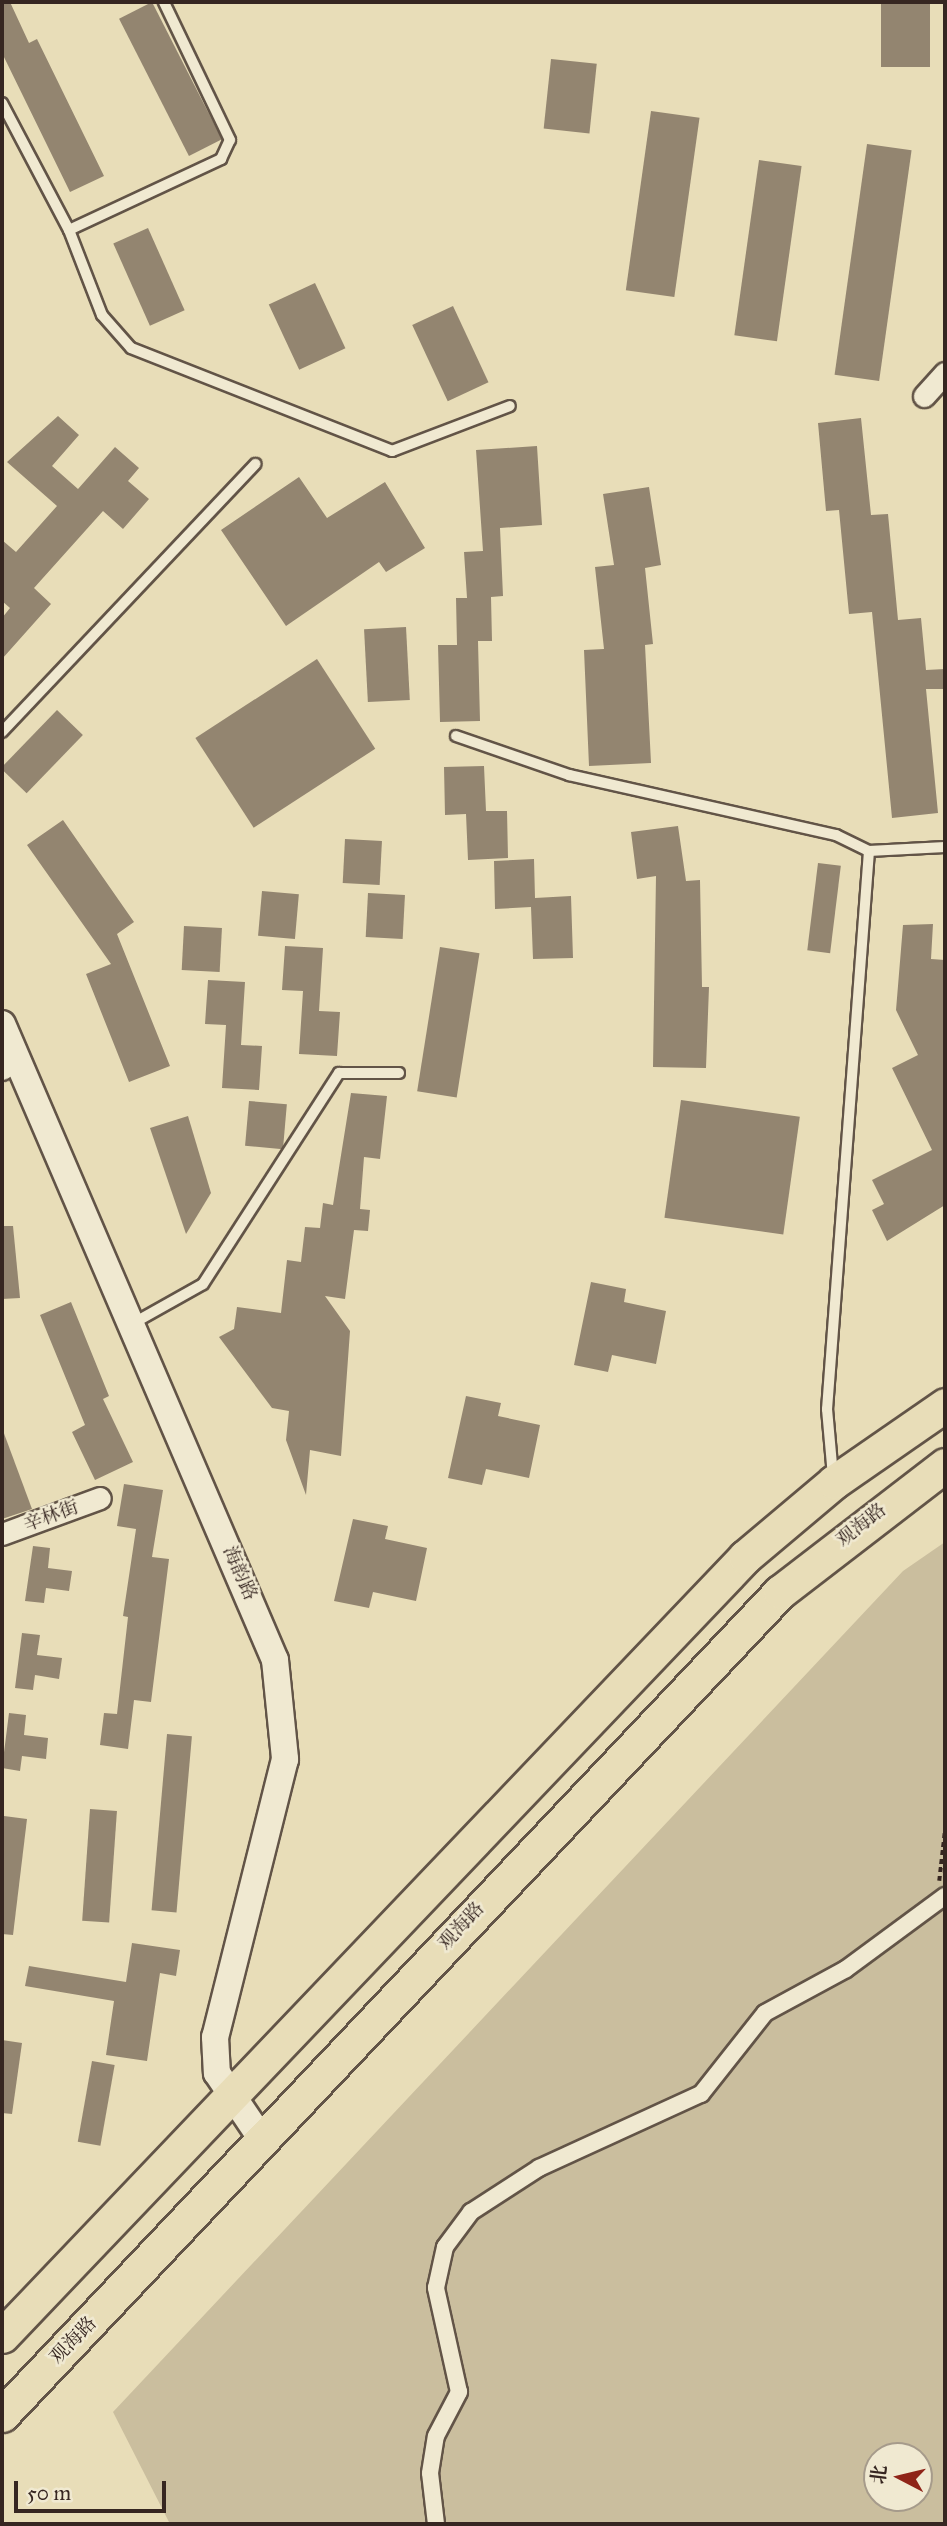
<!DOCTYPE html>
<html>
<head>
<meta charset="utf-8">
<style>
	body { margin:0 }
	#map { position:relative; width:947px; height:2526px; overflow:hidden; background:#e8ddb8; font-family:"IM FELL Great Primer","Noto Serif SC",serif }
	div>[style] { position:absolute }
	.green>* { inset:0; background:#cabe9e }
	.building>* { inset:0; background:#938570; transform-origin:0 0 }
	.path>* { height:3.5px; margin-top:-1.75px; transform-origin:0; background:repeating-linear-gradient(90deg,#362621 0 5px,transparent 0 8.5px) }
	.roads { filter:drop-shadow(2px 0 #625447) drop-shadow(-2px 0 #625447) drop-shadow(0 2px #625447) drop-shadow(0 -2px #625447) }
	.service>* { height:10px; margin:-5px; padding:0 5px; transform-origin:5px; border-radius:5px; background:#f0e9d1 }
	.pedestrian>* { height:16px; margin:-8px; padding:0 8px; transform-origin:8px; border-radius:8px; background:#f0e9d1 }
	.minor>* { height:21px; margin:-10.5px; padding:0 10.5px; transform-origin:10.5px; border-radius:10.5px; background:#f0e9d1 }
	.tertiary>* { height:26px; margin:-13px; padding:0 13px; transform-origin:13px; border-radius:13px; background:#f0e9d1 }
	.primary>* { height:33px; margin:-16.5px; padding:0 16.5px; transform-origin:16.5px; border-radius:16.5px; background:#e8ddb8 }
	span { translate:-50% -50%; white-space:nowrap; text-align:center; line-height:1.15; -webkit-text-stroke:5px #f0e9d1; paint-order:stroke }
	.street-label { font-size:19px; color:#362621 }
	.frame { position:absolute; inset:0; border:4px solid #362621; pointer-events:none }
	.north { position:absolute; left:863px; top:2442px; width:70px; height:70px; box-sizing:border-box; background:#f0e9d1; border:2px solid #a69b8b; border-radius:50%; rotate:277deg; font-size:19px; font-weight:700; line-height:28px; text-align:center; color:#362621 }
	.north::after { content:''; display:block; margin:auto; width:24px; height:32px; background:#8f2418; clip-path:polygon(50% 0,100% 100%,50% 72%,0 100%) }
	.scale { position:absolute; left:14px; top:2481px; width:152px; height:32px; box-sizing:border-box; border:4px solid #362621; border-top:0; padding-left:9px; font-size:21px; line-height:24px; white-space:nowrap; color:#362621; -webkit-text-stroke:5px #f0e9d1; paint-order:stroke }
</style>
</head>
<body>
<div id="map">
	<div class="green">
		<div style="clip-path:polygon(evenodd,945px 1542px,945px 2524px,170px 2524px,113px 2412px,903px 1571px,945px 1542px,877px 2456px,919px 2456px,919px 2498px,877px 2498px,877px 2456px)"></div>
	</div>
	<div class="building">
		<div style="clip-path:polygon(2px 2px,10px 2px,29px 43px,37px 39px,104px 176px,70px 192px,2px 53px)"></div>
		<div style="left:152px;top:2px;width:154px;height:37px;rotate:63deg"></div>
		<div style="left:881px;top:2px;width:49px;height:65px"></div>
		<div style="left:551px;top:59px;width:46px;height:70px;rotate:6deg"></div>
		<div style="left:651px;top:111px;width:49px;height:181px;rotate:8deg"></div>
		<div style="left:867px;top:144px;width:45px;height:233px;rotate:8deg"></div>
		<div style="left:759px;top:160px;width:43px;height:177px;rotate:8deg"></div>
		<div style="left:148px;top:228px;width:90px;height:38px;rotate:66deg"></div>
		<div style="left:315px;top:283px;width:72px;height:51px;rotate:65deg"></div>
		<div style="left:453px;top:306px;width:84px;height:45px;rotate:65deg"></div>
		<div style="clip-path:polygon(58px 416px,79px 435px,52px 466px,78px 489px,115px 447px,139px 468px,128px 481px,149px 499px,123px 529px,103px 511px,34px 588px,51px 604px,2px 659px,2px 618px,10px 608px,2px 601px,2px 540px,16px 552px,57px 506px,7px 462px)"></div>
		<div style="clip-path:polygon(861px 418px,871px 515px,888px 514px,898px 620px,921px 618px,926px 670px,945px 669px,945px 689px,926px 689px,938px 813px,892px 818px,872px 612px,849px 614px,839px 510px,826px 511px,818px 423px)"></div>
		<div style="clip-path:polygon(537px 446px,542px 525px,500px 528px,503px 596px,491px 597px,492px 641px,478px 641px,480px 721px,440px 722px,438px 645px,457px 645px,456px 598px,467px 598px,464px 552px,483px 551px,476px 450px)"></div>
		<div style="clip-path:polygon(299px 477px,327px 518px,385px 482px,425px 548px,386px 572px,379px 562px,286px 626px,221px 530px)"></div>
		<div style="clip-path:polygon(649px 487px,661px 565px,645px 568px,653px 644px,645px 645px,651px 763px,589px 766px,584px 650px,604px 649px,595px 567px,614px 565px,603px 494px)"></div>
		<div style="left:406px;top:627px;width:73px;height:42px;rotate:87deg"></div>
		<div style="left:317px;top:659px;width:107px;height:145px;rotate:57deg"></div>
		<div style="left:57px;top:710px;width:36px;height:81px;rotate:44deg"></div>
		<div style="clip-path:polygon(484px 766px,486px 811px,507px 811px,508px 858px,468px 860px,466px 814px,445px 815px,444px 767px)"></div>
		<div style="clip-path:polygon(63px 820px,134px 922px,117px 934px,170px 1066px,129px 1082px,86px 974px,111px 964px,27px 845px)"></div>
		<div style="clip-path:polygon(678px 826px,686px 881px,700px 880px,702px 987px,709px 987px,706px 1068px,653px 1067px,656px 876px,637px 879px,631px 832px)"></div>
		<div style="left:345px;top:839px;width:37px;height:44px;rotate:3deg"></div>
		<div style="clip-path:polygon(534px 859px,535px 898px,571px 896px,573px 958px,533px 959px,531px 907px,495px 909px,494px 861px)"></div>
		<div style="left:818px;top:863px;width:23px;height:88px;rotate:7deg"></div>
		<div style="left:262px;top:891px;width:37px;height:45px;rotate:5deg"></div>
		<div style="left:368px;top:893px;width:37px;height:44px;rotate:3deg"></div>
		<div style="clip-path:polygon(933px 924px,931px 959px,945px 960px,945px 1205px,887px 1241px,872px 1210px,884px 1204px,872px 1180px,932px 1150px,892px 1068px,918px 1055px,896px 1010px,903px 925px)"></div>
		<div style="left:184px;top:926px;width:38px;height:44px;rotate:3deg"></div>
		<div style="clip-path:polygon(285px 946px,323px 948px,319px 1011px,340px 1012px,337px 1056px,299px 1054px,303px 991px,282px 990px)"></div>
		<div style="left:440px;top:947px;width:40px;height:146px;rotate:9deg"></div>
		<div style="clip-path:polygon(208px 980px,245px 982px,241px 1045px,262px 1046px,259px 1090px,222px 1088px,226px 1025px,205px 1024px)"></div>
		<div style="clip-path:polygon(351px 1093px,387px 1096px,380px 1159px,364px 1157px,360px 1209px,370px 1210px,368px 1231px,354px 1230px,345px 1299px,325px 1296px,350px 1331px,341px 1456px,310px 1450px,306px 1495px,286px 1440px,289px 1411px,272px 1408px,219px 1337px,234px 1329px,237px 1307px,281px 1313px,287px 1260px,301px 1262px,305px 1227px,320px 1228px,323px 1203px,333px 1205px)"></div>
		<div style="left:681px;top:1100px;width:120px;height:119px;rotate:8deg"></div>
		<div style="left:249px;top:1101px;width:38px;height:45px;rotate:5deg"></div>
		<div style="clip-path:polygon(188px 1116px,211px 1193px,186px 1234px,150px 1128px)"></div>
		<div style="clip-path:polygon(2px 1226px,13px 1226px,20px 1298px,2px 1299px)"></div>
		<div style="clip-path:polygon(591px 1282px,626px 1289px,624px 1302px,666px 1311px,656px 1364px,612px 1355px,608px 1372px,574px 1365px)"></div>
		<div style="clip-path:polygon(71px 1302px,109px 1396px,103px 1399px,133px 1462px,95px 1480px,72px 1432px,85px 1425px,40px 1315px)"></div>
		<div style="clip-path:polygon(466px 1396px,501px 1403px,498px 1416px,540px 1425px,529px 1478px,486px 1469px,482px 1485px,448px 1478px)"></div>
		<div style="clip-path:polygon(2px 1428px,32px 1509px,2px 1519px)"></div>
		<div style="clip-path:polygon(124px 1484px,163px 1490px,152px 1557px,169px 1559px,151px 1702px,134px 1700px,128px 1749px,100px 1745px,104px 1713px,117px 1714px,128px 1617px,123px 1616px,136px 1529px,117px 1526px)"></div>
		<div style="clip-path:polygon(353px 1519px,388px 1526px,385px 1539px,427px 1548px,416px 1601px,373px 1592px,369px 1608px,334px 1601px)"></div>
		<div style="clip-path:polygon(33px 1546px,50px 1548px,48px 1568px,72px 1571px,69px 1591px,46px 1588px,44px 1603px,25px 1601px)"></div>
		<div style="clip-path:polygon(22px 1633px,40px 1635px,37px 1655px,62px 1658px,59px 1679px,35px 1675px,33px 1690px,15px 1688px)"></div>
		<div style="clip-path:polygon(9px 1713px,26px 1715px,24px 1735px,48px 1738px,46px 1759px,22px 1756px,20px 1771px,2px 1768px)"></div>
		<div style="left:167px;top:1734px;width:25px;height:177px;rotate:5deg"></div>
		<div style="left:90px;top:1809px;width:27px;height:112px;rotate:4deg"></div>
		<div style="clip-path:polygon(4px 1816px,27px 1819px,13px 1935px,2px 1934px)"></div>
		<div style="clip-path:polygon(132px 1943px,180px 1950px,176px 1976px,160px 1973px,147px 2061px,106px 2055px,114px 2001px,25px 1986px,29px 1966px,126px 1982px)"></div>
		<div style="clip-path:polygon(2px 2040px,22px 2043px,12px 2114px,2px 2113px)"></div>
		<div style="left:92px;top:2061px;width:23px;height:82px;rotate:10deg"></div>
	</div>
	<div class="path">
		<div style="left:939px;top:1881px;width:53px;rotate:-83.5deg"></div>
	</div>
	<div class="roads">
		<div class="service">
			<div style="left:2px;top:103px;width:144px;rotate:62.2deg"></div>
			<div style="left:69px;top:230px;width:91px;rotate:68.8deg"></div>
			<div style="left:102px;top:315px;width:44px;rotate:48.7deg"></div>
			<div style="left:131px;top:348px;width:281px;rotate:21.5deg"></div>
			<div style="left:392px;top:451px;width:126px;rotate:-20.9deg"></div>
			<div style="left:69px;top:230px;width:168px;rotate:-25deg"></div>
			<div style="left:221px;top:159px;width:21px;rotate:-65deg"></div>
			<div style="left:230px;top:140px;width:153px;rotate:-115.6deg"></div>
			<div style="left:2px;top:732px;width:369px;rotate:-46.6deg"></div>
			<div style="left:456px;top:736px;width:120px;rotate:19deg"></div>
			<div style="left:569px;top:775px;width:274px;rotate:12.7deg"></div>
			<div style="left:836px;top:835px;width:37px;rotate:26deg"></div>
			<div style="left:869px;top:851px;width:560px;rotate:94.3deg"></div>
			<div style="left:827px;top:1409px;width:67px;rotate:84.9deg"></div>
			<div style="left:869px;top:851px;width:76px;rotate:-3deg"></div>
			<div style="left:132px;top:1324px;width:81px;rotate:-29.4deg"></div>
			<div style="left:203px;top:1284px;width:251px;rotate:-57.2deg"></div>
			<div style="left:339px;top:1073px;width:60px"></div>
		</div>
		<div class="pedestrian">
			<div style="left:436px;top:2524px;width:51px;rotate:-96.7deg"></div>
			<div style="left:430px;top:2473px;width:37px;rotate:-81deg"></div>
			<div style="left:436px;top:2436px;width:50px;rotate:-62.4deg"></div>
			<div style="left:459px;top:2392px;width:107px;rotate:-102.5deg"></div>
			<div style="left:436px;top:2288px;width:42px;rotate:-77.6deg"></div>
			<div style="left:445px;top:2247px;width:44px;rotate:-53.4deg"></div>
			<div style="left:471px;top:2212px;width:81px;rotate:-32.9deg"></div>
			<div style="left:539px;top:2168px;width:178px;rotate:-24.6deg"></div>
			<div style="left:701px;top:2094px;width:103px;rotate:-51.7deg"></div>
			<div style="left:765px;top:2013px;width:92px;rotate:-28.5deg"></div>
			<div style="left:846px;top:1969px;width:123px;rotate:-36.4deg"></div>
		</div>
		<div class="minor">
			<div style="left:924px;top:396px;width:31px;rotate:-48deg"></div>
			<div style="left:2px;top:1069px;width:18px;rotate:-34deg"></div>
			<div style="left:2px;top:1534px;width:104px;rotate:-20.2deg"></div>
		</div>
		<div class="tertiary">
			<div style="left:2px;top:1024px;width:692px;rotate:66.77deg"></div>
			<div style="left:275px;top:1660px;width:100px;rotate:84.2deg"></div>
			<div style="left:285px;top:1759px;width:287px;rotate:104.1deg"></div>
			<div style="left:215px;top:2037px;width:36px;rotate:87deg"></div>
			<div style="left:217px;top:2073px;width:82px;rotate:55.9deg"></div>
		</div>
		<div class="primary">
			<div style="left:2px;top:2336px;width:1077px;rotate:-46.35deg"></div>
			<div style="left:745px;top:1557px;width:116px;rotate:-40.1deg"></div>
			<div style="left:834px;top:1482px;width:135px;rotate:-34.7deg"></div>
			<div style="left:2px;top:2415px;width:1133px;rotate:-46.61deg"></div>
			<div style="left:780px;top:1592px;width:208px;rotate:-37.6deg"></div>
		</div>
	</div>
	<div class="street-label">
		<span style="left:51px;top:1516px;rotate:-20deg">辛林街</span>
		<span style="left:861px;top:1525px;rotate:-38deg">观海路</span>
		<span style="left:240px;top:1573px;rotate:66deg">海韵路</span>
		<span style="left:461px;top:1926px;rotate:-47deg">观海路</span>
		<span style="left:73px;top:2340px;rotate:-46deg">观海路</span>
	</div>
	<div class="frame"></div>
	<div class="north">北</div>
	<div class="scale">50 m</div>
</div>
</body>
</html>
